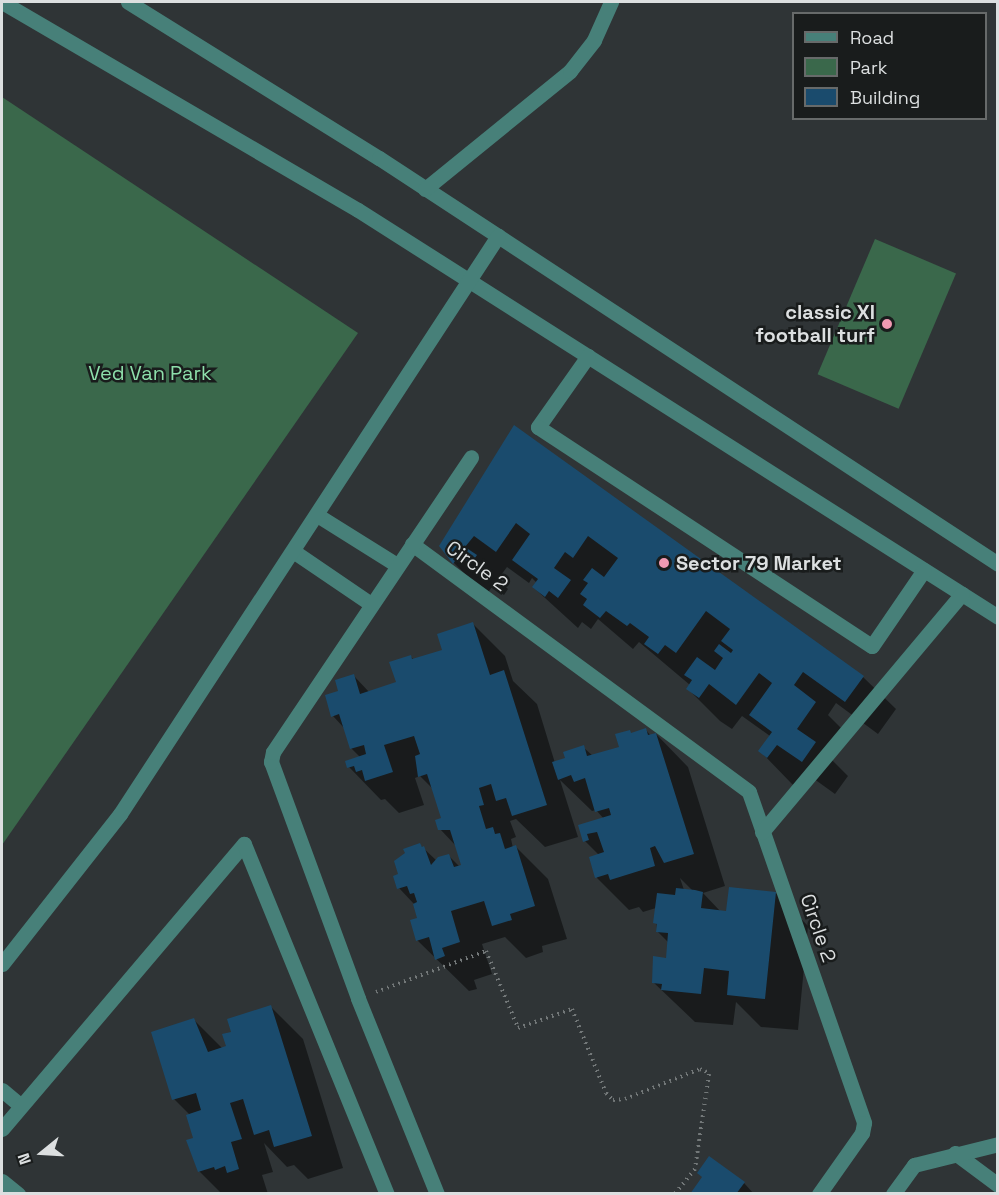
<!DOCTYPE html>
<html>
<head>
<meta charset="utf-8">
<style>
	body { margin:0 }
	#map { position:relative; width:999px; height:1195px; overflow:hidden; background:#2f3436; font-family:"Space Grotesk",sans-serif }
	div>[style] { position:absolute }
	.green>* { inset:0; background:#3a684b; transform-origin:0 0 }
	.shadow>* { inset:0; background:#0007 }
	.building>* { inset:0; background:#1a4b6d }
	.path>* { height:4px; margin-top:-2px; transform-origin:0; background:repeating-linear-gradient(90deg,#737879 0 1.5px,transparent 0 6px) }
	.minor>* { height:15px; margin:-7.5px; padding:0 7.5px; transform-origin:7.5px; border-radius:7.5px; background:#478079 }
	.dots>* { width:16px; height:16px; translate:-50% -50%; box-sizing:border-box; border:3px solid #191c1c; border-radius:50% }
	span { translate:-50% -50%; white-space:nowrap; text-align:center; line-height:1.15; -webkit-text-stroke:5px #191c1c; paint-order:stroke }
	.poi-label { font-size:20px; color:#dcdfe0; font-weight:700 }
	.right { translate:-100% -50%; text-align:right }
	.left { translate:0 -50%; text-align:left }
	.park-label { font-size:20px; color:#8edfab }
	.street-label { font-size:20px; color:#dcdfe0 }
	.frame { position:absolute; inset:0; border:3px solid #dcdfe0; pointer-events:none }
	.legend { position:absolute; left:792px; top:12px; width:195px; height:108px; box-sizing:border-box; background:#191c1c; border:2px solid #676a6a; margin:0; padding:8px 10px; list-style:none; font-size:18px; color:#dcdfe0 }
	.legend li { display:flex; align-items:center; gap:12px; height:30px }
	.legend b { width:30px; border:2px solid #676a6a }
	.north { position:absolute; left:12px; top:1123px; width:60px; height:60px; -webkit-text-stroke:4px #191c1c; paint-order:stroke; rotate:252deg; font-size:16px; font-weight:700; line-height:24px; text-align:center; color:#dcdfe0 }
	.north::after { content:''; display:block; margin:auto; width:21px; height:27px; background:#dcdfe0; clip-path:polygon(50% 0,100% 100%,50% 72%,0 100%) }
</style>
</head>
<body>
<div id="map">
	<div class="green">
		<div style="clip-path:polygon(2px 97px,358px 333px,2px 845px)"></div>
		<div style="left:875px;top:239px;width:88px;height:147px;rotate:23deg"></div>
	</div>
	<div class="shadow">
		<div style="clip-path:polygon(514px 427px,863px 677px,896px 709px,878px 734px,836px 703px,828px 715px,848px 735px,831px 759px,848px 776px,835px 794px,810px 776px,800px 790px,792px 784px,760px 751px,770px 736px,742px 716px,732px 729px,720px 721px,687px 688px,690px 685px,639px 642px,633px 649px,598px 619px,591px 629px,582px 622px,578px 628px,533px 587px,537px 583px,532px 578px,529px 583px,507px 567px,498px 579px,508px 589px,504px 595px,492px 587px,486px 595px,454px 563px,441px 546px)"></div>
		<div style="clip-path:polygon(evenodd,473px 624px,505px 656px,513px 681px,537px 704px,555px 763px,567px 759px,583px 747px,593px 756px,621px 748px,632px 734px,646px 730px,651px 736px,656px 734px,688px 767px,725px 886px,703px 893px,721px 912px,728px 913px,776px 893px,808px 926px,798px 1030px,761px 1027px,736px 1002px,733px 1025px,695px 1022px,653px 982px,667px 960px,669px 943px,657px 931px,656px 908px,643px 912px,639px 907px,629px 910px,597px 878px,599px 855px,585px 841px,580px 826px,604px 819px,596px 810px,592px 811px,560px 780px,578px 837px,545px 847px,516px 819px,510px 821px,516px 837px,511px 839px,513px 848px,516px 847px,548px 879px,567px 939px,542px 946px,543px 952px,526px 958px,505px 937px,482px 944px,492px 974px,474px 980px,477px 989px,469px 991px,417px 940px,419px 919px,414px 904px,399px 888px,400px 875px,420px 845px,437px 861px,449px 856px,460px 867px,462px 866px,456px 846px,440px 829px,443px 819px,434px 790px,420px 776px,415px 778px,424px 805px,399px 813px,385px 799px,381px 800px,349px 767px,360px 757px,351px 748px,345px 729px,333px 716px,339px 692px,354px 676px,370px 693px,398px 683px,410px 656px,414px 660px,444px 651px,473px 624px,680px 878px,693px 891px,684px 890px,680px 878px)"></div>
		<div style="clip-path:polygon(271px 1007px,303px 1039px,343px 1168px,308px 1179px,294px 1165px,287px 1167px,264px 1143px,273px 1172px,262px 1175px,268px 1194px,222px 1194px,199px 1171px,190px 1115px,174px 1099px,194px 1020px,223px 1049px,228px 1047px,233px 1033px)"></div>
		<div style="clip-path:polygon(744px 1183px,754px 1194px,692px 1194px)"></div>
	</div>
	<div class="building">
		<div style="clip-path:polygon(514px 425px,864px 676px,845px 702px,803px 672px,794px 685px,816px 702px,797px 729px,816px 742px,802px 762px,777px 745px,767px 758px,758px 751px,772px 732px,749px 715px,772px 683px,759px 673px,736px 705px,709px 684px,699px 698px,686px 689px,692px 680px,684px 675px,697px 657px,715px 670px,723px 658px,714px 651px,719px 644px,731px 653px,733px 650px,721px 641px,730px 629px,706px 611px,676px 653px,665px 645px,658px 654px,644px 644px,649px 637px,630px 623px,627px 626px,606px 611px,600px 618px,583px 605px,587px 599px,580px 594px,588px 583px,583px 580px,592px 568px,604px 577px,618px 558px,588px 536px,573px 558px,565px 552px,554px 568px,571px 580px,558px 598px,549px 591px,545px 597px,532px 587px,538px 579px,512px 560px,530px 534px,516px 523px,496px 552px,474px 536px,465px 547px,477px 555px,471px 564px,459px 555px,453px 564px,439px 546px)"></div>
		<div style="clip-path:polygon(473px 622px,490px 675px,504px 670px,547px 805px,512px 816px,506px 798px,496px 801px,491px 784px,479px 788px,484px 805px,479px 806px,486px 829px,493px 827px,495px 834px,500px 833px,505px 849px,516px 845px,535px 906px,510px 914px,512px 920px,492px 926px,484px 901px,451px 911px,460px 942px,442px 948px,445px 956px,435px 960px,429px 937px,416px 941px,410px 920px,417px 918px,413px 904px,417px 902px,414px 893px,410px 894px,407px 886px,397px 889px,393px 876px,398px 874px,394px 861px,405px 853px,403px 849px,420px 843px,422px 847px,424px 846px,431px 865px,438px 857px,449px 854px,454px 867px,461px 865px,450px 830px,438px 830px,435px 820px,441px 818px,427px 774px,418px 777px,415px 756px,420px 754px,414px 736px,384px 745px,393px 772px,365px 781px,362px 770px,356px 772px,354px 766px,347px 768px,345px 761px,366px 754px,364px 745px,350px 749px,339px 714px,331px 717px,325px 695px,338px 691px,335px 680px,354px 674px,360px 694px,396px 682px,389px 662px,411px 655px,412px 659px,442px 650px,437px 634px)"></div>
		<div style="clip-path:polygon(646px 728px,648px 735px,656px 733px,694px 854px,664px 863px,655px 846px,650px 848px,655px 866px,610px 880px,608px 874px,595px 878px,589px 857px,604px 852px,597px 832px,587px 834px,589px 840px,583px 842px,578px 825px,611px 815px,609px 808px,595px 812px,585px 778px,574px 782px,571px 775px,558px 780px,552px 762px,565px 758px,563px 752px,584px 745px,587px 756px,619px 747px,615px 734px,630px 730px,631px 733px)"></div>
		<div style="clip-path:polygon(729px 887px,776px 892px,765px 999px,727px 995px,729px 971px,704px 968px,701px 994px,661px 990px,662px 984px,652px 983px,653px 956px,666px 958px,668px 933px,656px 932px,657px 924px,653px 923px,657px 893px,675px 895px,676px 888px,695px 890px,703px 892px,701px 908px,726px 911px)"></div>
		<div style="clip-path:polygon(271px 1005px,312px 1136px,274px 1147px,269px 1130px,254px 1135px,243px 1099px,230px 1103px,242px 1139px,231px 1142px,239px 1169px,227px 1173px,225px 1166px,215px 1170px,214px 1167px,198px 1172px,186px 1140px,193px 1138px,186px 1115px,201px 1110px,196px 1093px,172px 1100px,151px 1032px,194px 1018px,208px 1052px,226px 1046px,222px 1034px,231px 1032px,227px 1019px)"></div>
		<div style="clip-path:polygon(709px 1156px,745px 1182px,736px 1194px,690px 1194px,702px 1177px,697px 1173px)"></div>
	</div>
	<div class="path">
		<div style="left:376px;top:992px;width:117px;rotate:-20.4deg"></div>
		<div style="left:486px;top:951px;width:83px;rotate:67.4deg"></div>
		<div style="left:518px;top:1028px;width:57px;rotate:-19.4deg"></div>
		<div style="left:572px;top:1009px;width:91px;rotate:68deg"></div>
		<div style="left:606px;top:1093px;width:10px;rotate:45deg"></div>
		<div style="left:613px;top:1100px;width:12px;rotate:-5deg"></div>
		<div style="left:625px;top:1099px;width:81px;rotate:-21.8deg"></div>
		<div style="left:700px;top:1069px;width:5px;rotate:22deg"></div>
		<div style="left:705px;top:1071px;width:5px;rotate:37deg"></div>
		<div style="left:709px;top:1074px;width:96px;rotate:98.4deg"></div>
		<div style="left:695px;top:1169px;width:32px;rotate:129deg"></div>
	</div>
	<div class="minor">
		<div style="left:2px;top:2px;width:412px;rotate:30.3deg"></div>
		<div style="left:358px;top:210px;width:758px;rotate:32.45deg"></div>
		<div style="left:128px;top:2px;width:296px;rotate:31.9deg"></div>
		<div style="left:379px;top:158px;width:740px;rotate:33.26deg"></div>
		<div style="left:425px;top:189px;width:187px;rotate:-39.1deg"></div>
		<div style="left:570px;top:71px;width:39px;rotate:-52deg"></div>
		<div style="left:594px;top:40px;width:42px;rotate:-65.9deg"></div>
		<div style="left:588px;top:356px;width:87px;rotate:125.2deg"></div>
		<div style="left:538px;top:427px;width:399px;rotate:33.3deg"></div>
		<div style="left:872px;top:646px;width:92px;rotate:-55.6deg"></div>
		<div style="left:317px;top:515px;width:94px;rotate:32deg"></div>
		<div style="left:412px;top:544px;width:418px;rotate:36.3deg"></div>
		<div style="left:749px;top:792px;width:350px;rotate:70.8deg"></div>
		<div style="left:864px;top:1123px;width:10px;rotate:101deg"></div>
		<div style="left:862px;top:1133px;width:75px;rotate:125.2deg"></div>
		<div style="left:293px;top:551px;width:94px;rotate:34.2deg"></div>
		<div style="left:762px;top:832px;width:311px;rotate:-50deg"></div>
		<div style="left:2px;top:964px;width:191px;rotate:-51.8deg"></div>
		<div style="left:120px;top:814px;width:691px;rotate:-56.82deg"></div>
		<div style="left:2px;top:1090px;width:23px;rotate:40deg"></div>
		<div style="left:2px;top:1129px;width:374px;rotate:-49.7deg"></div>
		<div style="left:244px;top:844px;width:378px;rotate:67.8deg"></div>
		<div style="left:955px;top:1153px;width:54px;rotate:36.7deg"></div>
		<div style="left:2px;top:1181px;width:21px;rotate:39deg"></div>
		<div style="left:437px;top:1194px;width:211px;rotate:-112deg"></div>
		<div style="left:358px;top:998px;width:252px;rotate:-110.2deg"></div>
		<div style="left:271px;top:762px;width:10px;rotate:-79deg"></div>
		<div style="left:273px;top:752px;width:355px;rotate:-56.1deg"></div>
		<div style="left:893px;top:1194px;width:36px;rotate:-54deg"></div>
		<div style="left:914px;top:1165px;width:87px;rotate:-14deg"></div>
	</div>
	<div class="dots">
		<div style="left:887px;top:324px;background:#f19ab3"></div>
		<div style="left:664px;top:563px;background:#f19ab3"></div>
	</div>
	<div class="poi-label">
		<span class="right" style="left:875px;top:324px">classic XI<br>football turf</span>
		<span class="left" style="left:676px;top:563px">Sector 79 Market</span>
	</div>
	<div class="park-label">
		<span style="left:150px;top:373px">Ved Van Park</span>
	</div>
	<div class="street-label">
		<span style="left:477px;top:566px;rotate:36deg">Circle 2</span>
		<span style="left:818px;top:928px;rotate:71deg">Circle 2</span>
	</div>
	<div class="frame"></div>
	<ul class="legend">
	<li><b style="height:8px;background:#478079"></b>Road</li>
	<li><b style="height:16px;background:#3a684b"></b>Park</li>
	<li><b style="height:16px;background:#1a4b6d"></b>Building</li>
	</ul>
	<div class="north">N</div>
</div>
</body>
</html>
